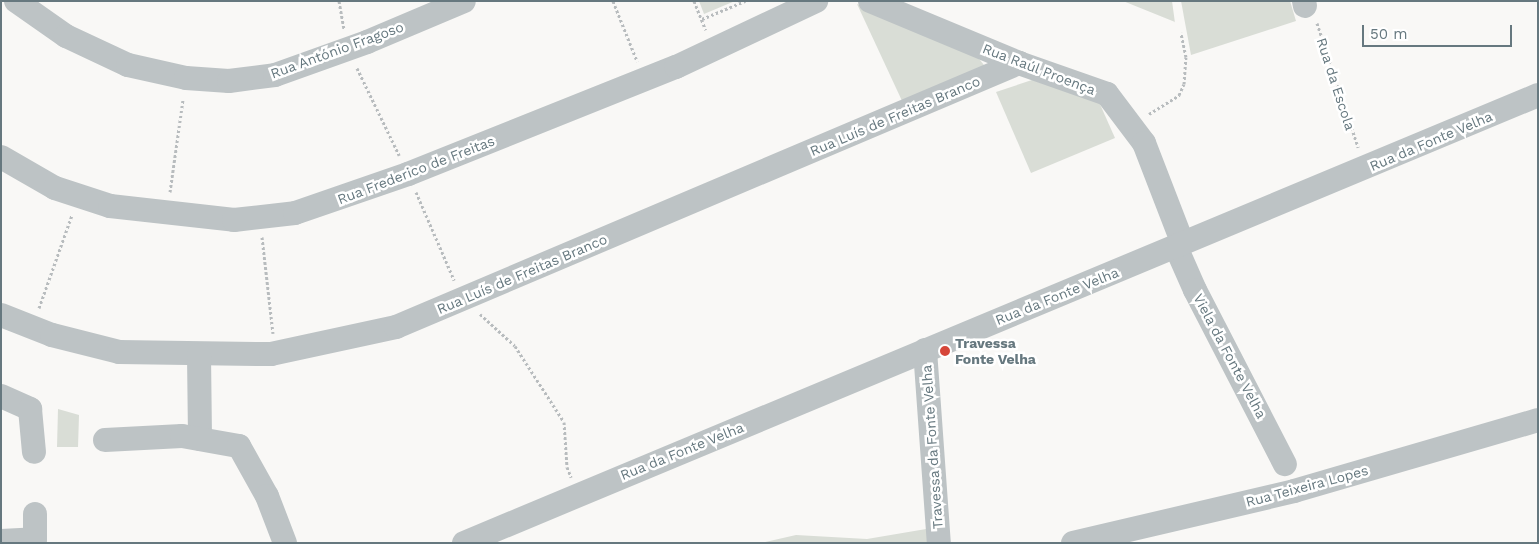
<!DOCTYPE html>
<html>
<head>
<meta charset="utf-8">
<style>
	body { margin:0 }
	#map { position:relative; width:1539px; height:544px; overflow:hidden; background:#f9f8f6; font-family:"Work Sans",sans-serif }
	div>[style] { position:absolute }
	.green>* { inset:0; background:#d9ddd6 }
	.path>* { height:3px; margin-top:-1.5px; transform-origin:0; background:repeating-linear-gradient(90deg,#b8bcbe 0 2.5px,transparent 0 5px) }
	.minor>* { height:24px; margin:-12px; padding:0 12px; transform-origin:12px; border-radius:12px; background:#bdc3c5 }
	.dots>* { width:14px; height:14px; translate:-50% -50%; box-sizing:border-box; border:2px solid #fff; border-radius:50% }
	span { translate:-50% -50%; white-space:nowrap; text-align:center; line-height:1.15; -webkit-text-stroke:5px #fff; paint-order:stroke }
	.street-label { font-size:14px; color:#66787f }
	.poi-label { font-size:14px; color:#66787f; font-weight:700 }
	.left { translate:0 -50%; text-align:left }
	.frame { position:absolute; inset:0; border:2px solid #66787f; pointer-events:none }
	.scale { position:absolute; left:1362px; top:25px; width:150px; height:22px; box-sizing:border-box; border:2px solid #66787f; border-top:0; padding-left:6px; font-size:15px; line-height:18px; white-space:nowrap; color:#66787f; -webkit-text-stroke:4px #fff; paint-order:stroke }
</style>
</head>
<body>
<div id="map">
	<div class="green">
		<div style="clip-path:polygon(699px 1px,735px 1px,704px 14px)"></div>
		<div style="clip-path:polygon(1123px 1px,1172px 1px,1175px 23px,1175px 22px)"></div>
		<div style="clip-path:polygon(1181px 1px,1290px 1px,1296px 21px,1191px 55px)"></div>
		<div style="clip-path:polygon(857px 4px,970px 47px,987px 69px,903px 103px)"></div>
		<div style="clip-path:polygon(1038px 78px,1099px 102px,1115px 138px,1031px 173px,996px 92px)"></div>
		<div style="clip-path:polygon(58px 409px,79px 415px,78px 447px,57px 447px)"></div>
		<div style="clip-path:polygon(932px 528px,931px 543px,761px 543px,796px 535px,867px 539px)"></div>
	</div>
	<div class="path">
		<div style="left:339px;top:1px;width:28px;rotate:80deg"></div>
		<div style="left:613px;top:1px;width:65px;rotate:68.2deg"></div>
		<div style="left:694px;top:1px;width:31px;rotate:68deg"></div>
		<div style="left:702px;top:19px;width:47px;rotate:-22.7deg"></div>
		<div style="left:1317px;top:23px;width:131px;rotate:71.7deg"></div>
		<div style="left:357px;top:68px;width:97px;rotate:64.2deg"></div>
		<div style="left:1149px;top:114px;width:36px;rotate:-32deg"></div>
		<div style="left:1179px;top:95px;width:12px;rotate:-66deg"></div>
		<div style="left:1184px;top:84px;width:27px;rotate:-86deg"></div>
		<div style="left:1186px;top:57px;width:25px;rotate:-102deg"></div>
		<div style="left:170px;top:192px;width:94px;rotate:-82deg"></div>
		<div style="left:416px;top:192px;width:96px;rotate:66.6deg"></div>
		<div style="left:262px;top:237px;width:97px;rotate:83.5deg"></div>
		<div style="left:39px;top:308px;width:99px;rotate:-70.5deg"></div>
		<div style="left:480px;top:314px;width:47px;rotate:42.4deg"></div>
		<div style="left:515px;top:346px;width:90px;rotate:57.2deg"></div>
		<div style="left:564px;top:422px;width:45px;rotate:86.2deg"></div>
		<div style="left:567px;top:467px;width:11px;rotate:68deg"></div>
	</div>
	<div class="minor">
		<div style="left:16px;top:1px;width:61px;rotate:35deg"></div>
		<div style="left:66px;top:36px;width:68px;rotate:25.1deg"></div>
		<div style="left:128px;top:65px;width:59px;rotate:12.6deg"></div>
		<div style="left:186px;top:78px;width:43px;rotate:4deg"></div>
		<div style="left:229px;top:81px;width:46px;rotate:-7.4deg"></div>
		<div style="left:275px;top:75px;width:98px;rotate:-19.7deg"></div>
		<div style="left:367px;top:42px;width:105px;rotate:-22.9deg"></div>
		<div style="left:870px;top:1px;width:161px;rotate:22.6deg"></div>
		<div style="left:1019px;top:63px;width:93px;rotate:19.4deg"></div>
		<div style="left:1107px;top:94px;width:61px;rotate:52.9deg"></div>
		<div style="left:1144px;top:143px;width:108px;rotate:68.9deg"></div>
		<div style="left:1304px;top:1px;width:5px;rotate:79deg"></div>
		<div style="left:1px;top:157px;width:62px;rotate:29.9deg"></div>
		<div style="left:55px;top:188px;width:58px;rotate:18.1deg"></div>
		<div style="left:110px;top:206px;width:125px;rotate:6.4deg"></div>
		<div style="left:234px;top:220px;width:61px;rotate:-6.5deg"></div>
		<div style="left:295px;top:213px;width:120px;rotate:-19deg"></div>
		<div style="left:408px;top:174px;width:289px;rotate:-21.8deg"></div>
		<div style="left:676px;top:67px;width:155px;rotate:-25.2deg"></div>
		<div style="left:1176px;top:247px;width:47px;rotate:66.2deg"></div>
		<div style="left:1195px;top:290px;width:196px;rotate:62.7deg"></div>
		<div style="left:1px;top:315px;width:55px;rotate:21.4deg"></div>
		<div style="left:52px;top:335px;width:69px;rotate:14.2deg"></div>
		<div style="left:119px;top:352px;width:152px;rotate:0.8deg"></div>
		<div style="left:271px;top:354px;width:128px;rotate:-12.2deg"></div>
		<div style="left:396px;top:327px;width:677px;rotate:-22.97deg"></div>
		<div style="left:925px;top:350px;width:194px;rotate:85.9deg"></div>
		<div style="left:199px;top:355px;width:84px;rotate:89.3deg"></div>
		<div style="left:1px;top:396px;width:32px;rotate:24deg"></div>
		<div style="left:30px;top:409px;width:43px;rotate:84.7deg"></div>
		<div style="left:105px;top:440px;width:77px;rotate:-3deg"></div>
		<div style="left:182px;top:436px;width:58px;rotate:10deg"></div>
		<div style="left:239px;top:446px;width:57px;rotate:60.8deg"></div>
		<div style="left:267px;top:496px;width:50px;rotate:69deg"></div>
		<div style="left:1px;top:541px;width:34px;rotate:-3deg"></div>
		<div style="left:35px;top:539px;width:25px;rotate:-90deg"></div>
		<div style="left:464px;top:543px;width:1164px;rotate:-22.64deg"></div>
		<div style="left:1073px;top:543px;width:227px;rotate:-13.2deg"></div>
		<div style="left:1294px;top:491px;width:254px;rotate:-16.2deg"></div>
	</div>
	<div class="dots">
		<div style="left:945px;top:351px;background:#d64639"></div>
	</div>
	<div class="street-label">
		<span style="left:337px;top:50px;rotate:-20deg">Rua António Fragoso</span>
		<span style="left:1039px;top:69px;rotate:21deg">Rua Raúl Proença</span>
		<span style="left:1336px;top:84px;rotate:72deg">Rua da Escola</span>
		<span style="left:895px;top:116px;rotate:-23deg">Rua Luís de Freitas Branco</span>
		<span style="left:1431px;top:141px;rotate:-23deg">Rua da Fonte Velha</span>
		<span style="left:416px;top:170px;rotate:-21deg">Rua Frederico de Freitas</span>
		<span style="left:522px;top:274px;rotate:-23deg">Rua Luís de Freitas Branco</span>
		<span style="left:1057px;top:296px;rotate:-22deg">Rua da Fonte Velha</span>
		<span style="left:1230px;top:356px;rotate:62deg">Viela da Fonte Velha</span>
		<span style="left:932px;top:447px;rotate:-94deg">Travessa da Fonte Velha</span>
		<span style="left:682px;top:451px;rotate:-22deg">Rua da Fonte Velha</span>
		<span style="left:1307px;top:486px;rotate:-15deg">Rua Teixeira Lopes</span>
	</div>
	<div class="poi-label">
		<span class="left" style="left:955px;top:351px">Travessa<br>Fonte Velha</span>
	</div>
	<div class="frame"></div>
	<div class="scale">50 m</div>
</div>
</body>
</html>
